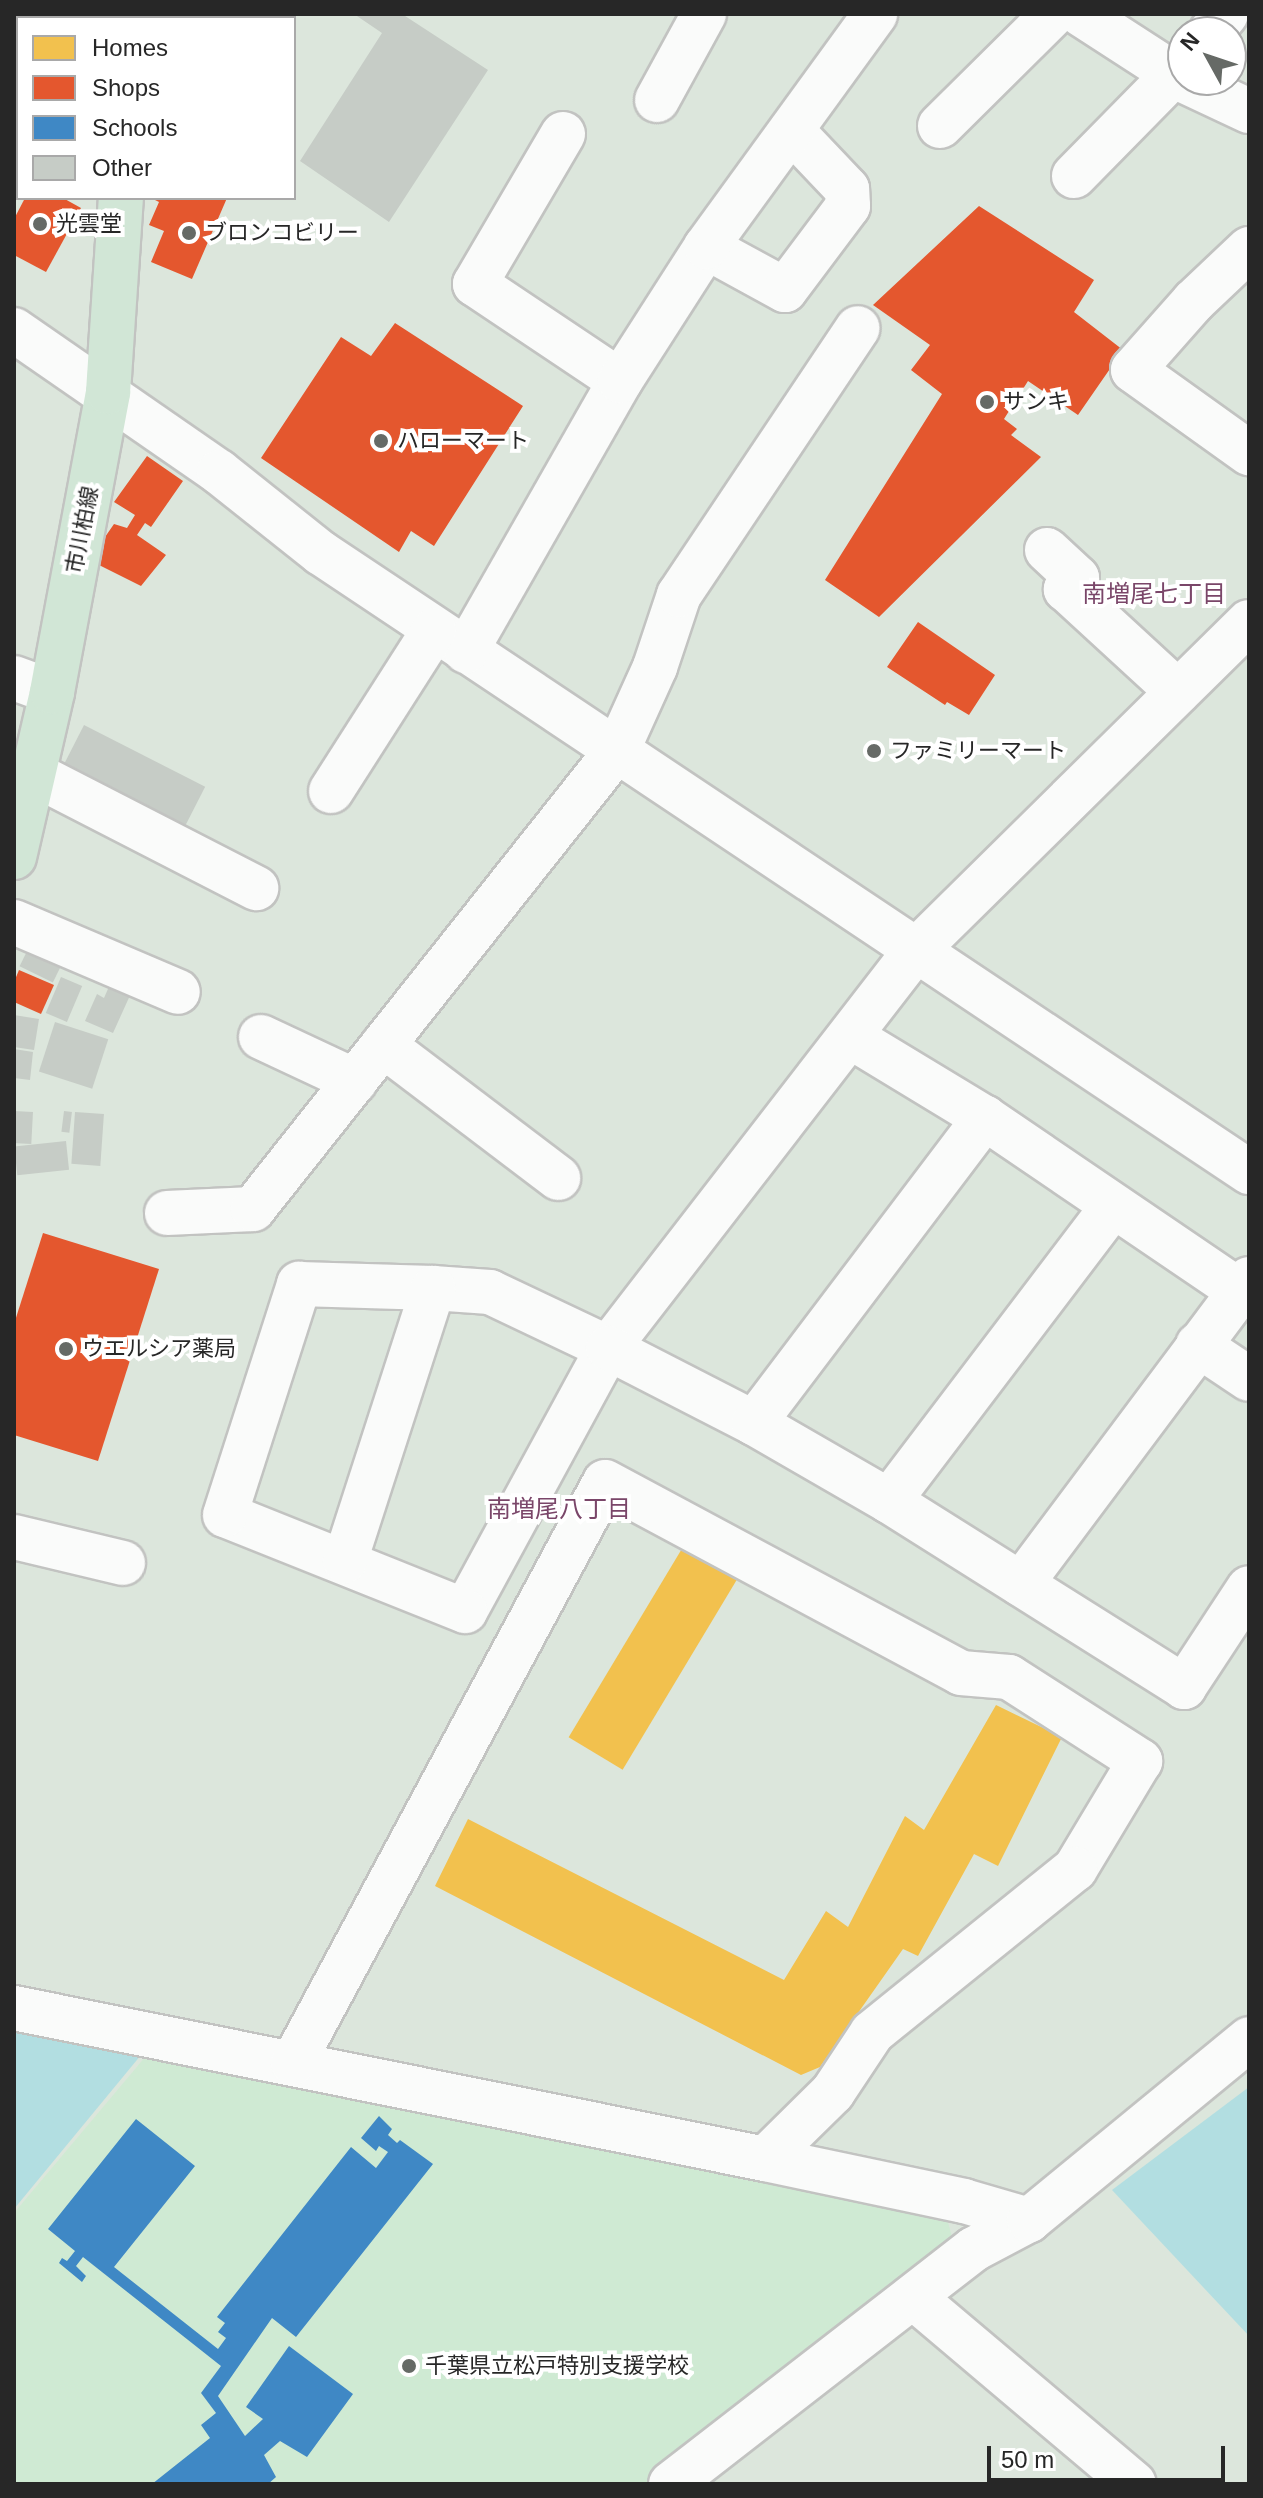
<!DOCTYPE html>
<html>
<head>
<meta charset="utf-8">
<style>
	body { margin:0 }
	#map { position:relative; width:1263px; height:2498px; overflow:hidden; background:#dce6dc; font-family:Arial,"Noto Sans JP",sans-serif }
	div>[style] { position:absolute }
	.education>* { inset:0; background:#cfead3 }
	.green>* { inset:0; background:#b2dee1 }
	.homes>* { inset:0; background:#f2c14e; transform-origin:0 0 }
	.shops>* { inset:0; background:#e4572e }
	.schools>* { inset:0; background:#3f88c5 }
	.building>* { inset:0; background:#c6ccc6; transform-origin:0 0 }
	.roads { filter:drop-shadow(2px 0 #c2c3c1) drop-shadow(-2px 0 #c2c3c1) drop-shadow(0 2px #c2c3c1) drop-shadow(0 -2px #c2c3c1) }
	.minor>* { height:44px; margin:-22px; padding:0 22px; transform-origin:22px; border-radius:22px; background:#fafbfa }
	.major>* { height:44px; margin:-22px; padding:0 22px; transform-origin:22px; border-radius:22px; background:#d1e6d6 }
	.dots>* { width:22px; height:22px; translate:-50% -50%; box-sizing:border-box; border:4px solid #fff; border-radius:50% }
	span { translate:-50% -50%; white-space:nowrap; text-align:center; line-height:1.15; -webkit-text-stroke:8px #fff; paint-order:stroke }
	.poi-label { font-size:22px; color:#272727 }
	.left { translate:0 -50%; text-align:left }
	.street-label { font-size:22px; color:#272727 }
	.neighbourhood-label { font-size:24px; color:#7a4669 }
	.frame { position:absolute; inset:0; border:16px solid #272727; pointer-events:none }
	.legend { position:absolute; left:16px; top:16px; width:280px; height:184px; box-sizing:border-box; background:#fff; border:2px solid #a9a9a9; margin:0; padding:10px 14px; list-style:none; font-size:24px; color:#272727 }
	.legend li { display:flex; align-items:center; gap:16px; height:40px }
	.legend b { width:40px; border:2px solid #a9a9a9 }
	.north { position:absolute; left:1167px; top:16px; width:80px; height:80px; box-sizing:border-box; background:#fff; border:2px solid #a9a9a9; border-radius:50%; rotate:310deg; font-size:22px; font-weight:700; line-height:32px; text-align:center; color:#272727 }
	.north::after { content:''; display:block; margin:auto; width:28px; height:36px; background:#666a66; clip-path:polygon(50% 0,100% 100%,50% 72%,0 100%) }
	.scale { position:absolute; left:987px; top:2446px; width:238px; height:36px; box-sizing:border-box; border:4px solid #272727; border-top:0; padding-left:10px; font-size:24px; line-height:28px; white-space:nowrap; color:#272727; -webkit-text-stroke:6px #fff; paint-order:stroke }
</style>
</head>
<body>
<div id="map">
	<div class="education">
		<div style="clip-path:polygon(146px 2056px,946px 2215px,955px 2248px,653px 2484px,14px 2484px,14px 2213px)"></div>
	</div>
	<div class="green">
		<div style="clip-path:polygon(14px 2032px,141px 2055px,14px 2209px)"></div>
		<div style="clip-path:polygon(1249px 2087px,1249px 2336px,1112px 2190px)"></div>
	</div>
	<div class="homes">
		<div style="left:701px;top:1517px;width:63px;height:257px;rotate:31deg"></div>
		<div style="clip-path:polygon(996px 1705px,1062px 1737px,998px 1866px,974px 1854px,918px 1956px,903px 1949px,820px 2067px,801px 2075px,435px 1886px,468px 1819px,784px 1980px,826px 1911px,848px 1927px,905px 1816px,924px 1830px)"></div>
	</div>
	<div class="shops">
		<div style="clip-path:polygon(25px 198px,63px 198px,81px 208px,46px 272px,14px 255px,14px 219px)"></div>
		<div style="clip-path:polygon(151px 198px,227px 198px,192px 279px,151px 262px,164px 231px,149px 225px,159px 202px)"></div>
		<div style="clip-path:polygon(979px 206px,1094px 280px,1074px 312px,1123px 350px,1078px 415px,1028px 381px,1004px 419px,1017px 429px,1011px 435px,1041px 457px,879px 617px,825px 580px,942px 394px,911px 370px,930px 345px,873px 305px)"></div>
		<div style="clip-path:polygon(395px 323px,523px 406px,434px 546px,411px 531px,399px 552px,261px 458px,341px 337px,371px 356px)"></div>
		<div style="clip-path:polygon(147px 456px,183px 481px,151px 527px,145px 523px,137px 535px,166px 555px,141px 586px,95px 563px,101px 534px,105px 537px,114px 524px,127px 528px,135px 515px,114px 502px)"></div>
		<div style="clip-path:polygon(918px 622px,995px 675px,969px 715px,947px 702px,945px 705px,887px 667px)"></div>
		<div style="clip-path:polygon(19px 970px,54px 985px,41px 1014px,14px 1002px,14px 982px)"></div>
		<div style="clip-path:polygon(43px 1233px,159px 1269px,98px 1461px,14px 1435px,14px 1324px)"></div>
	</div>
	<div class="schools">
		<div style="clip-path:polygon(379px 2116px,392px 2129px,388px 2135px,397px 2143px,400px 2140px,433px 2164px,296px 2337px,272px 2318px,218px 2396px,245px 2436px,263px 2419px,246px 2407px,289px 2346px,353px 2394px,307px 2457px,280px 2441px,264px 2455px,276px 2477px,268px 2484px,152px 2484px,210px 2438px,201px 2425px,216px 2413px,201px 2393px,221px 2366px,83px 2257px,76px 2266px,86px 2276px,82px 2282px,59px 2263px,62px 2258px,67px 2261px,75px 2251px,48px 2229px,136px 2119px,195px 2166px,114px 2267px,218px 2349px,226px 2338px,218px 2332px,225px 2323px,217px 2317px,351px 2147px,376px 2168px,388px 2152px,379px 2146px,376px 2151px,361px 2138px)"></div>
	</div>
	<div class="building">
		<div style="clip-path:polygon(354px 14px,402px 14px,488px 70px,389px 222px,300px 161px,382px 33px)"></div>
		<div style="left:84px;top:725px;width:136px;height:45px;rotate:27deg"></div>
		<div style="left:31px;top:943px;width:37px;height:26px;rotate:26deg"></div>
		<div style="left:61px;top:977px;width:23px;height:39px;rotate:23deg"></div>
		<div style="clip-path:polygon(111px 982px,132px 991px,113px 1033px,85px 1021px,97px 994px,104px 998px)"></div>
		<div style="clip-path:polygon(14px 1015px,39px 1019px,34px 1050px,14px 1047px)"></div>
		<div style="left:55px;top:1022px;width:56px;height:52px;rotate:18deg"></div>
		<div style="clip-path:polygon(14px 1049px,33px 1052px,30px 1080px,14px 1078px)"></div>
		<div style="left:14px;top:1111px;width:19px;height:32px;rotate:3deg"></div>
		<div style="left:64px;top:1111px;width:8px;height:21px;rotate:7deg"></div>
		<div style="left:75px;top:1112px;width:29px;height:52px;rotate:4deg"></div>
		<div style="left:66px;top:1141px;width:29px;height:52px;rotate:84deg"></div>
	</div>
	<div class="roads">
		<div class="minor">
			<div style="left:1081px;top:14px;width:121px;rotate:32.9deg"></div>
			<div style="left:1211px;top:32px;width:23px;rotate:-50deg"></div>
			<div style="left:1183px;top:80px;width:73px;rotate:25.2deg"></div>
			<div style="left:657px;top:100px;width:98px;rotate:-61.3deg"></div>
			<div style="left:940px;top:126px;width:159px;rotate:-44.7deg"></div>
			<div style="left:563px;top:134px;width:174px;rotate:120.4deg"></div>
			<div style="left:475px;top:284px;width:174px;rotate:33.8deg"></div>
			<div style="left:1074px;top:176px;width:156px;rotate:-45.5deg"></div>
			<div style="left:706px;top:247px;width:90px;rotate:28.6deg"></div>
			<div style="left:785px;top:290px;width:105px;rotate:-53.1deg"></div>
			<div style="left:848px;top:206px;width:17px;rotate:-93deg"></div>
			<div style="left:847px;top:189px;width:81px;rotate:-133.5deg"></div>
			<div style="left:1249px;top:249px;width:76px;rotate:136.6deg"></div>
			<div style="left:1194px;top:301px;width:92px;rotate:131.5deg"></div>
			<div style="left:1133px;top:370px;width:143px;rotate:35.6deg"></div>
			<div style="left:14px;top:330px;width:249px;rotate:34.7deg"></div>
			<div style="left:219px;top:472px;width:130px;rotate:38.5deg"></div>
			<div style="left:321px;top:553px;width:1116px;rotate:33.7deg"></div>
			<div style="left:1047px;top:550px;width:41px;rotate:43deg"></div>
			<div style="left:1077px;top:578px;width:16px;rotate:135deg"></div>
			<div style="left:1066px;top:589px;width:152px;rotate:42.6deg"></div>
			<div style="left:1249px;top:622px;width:469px;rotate:135.4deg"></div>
			<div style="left:915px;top:951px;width:502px;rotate:127.71deg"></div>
			<div style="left:608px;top:1348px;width:299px;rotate:118.5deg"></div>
			<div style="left:465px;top:1611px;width:258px;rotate:-158.2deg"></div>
			<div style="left:225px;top:1515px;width:243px;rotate:-72.2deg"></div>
			<div style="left:299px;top:1284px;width:134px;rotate:1.7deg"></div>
			<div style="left:433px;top:1288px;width:57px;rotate:4deg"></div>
			<div style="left:490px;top:1292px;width:131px;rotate:25.4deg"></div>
			<div style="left:608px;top:1348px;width:164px;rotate:27.2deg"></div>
			<div style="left:754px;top:1423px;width:156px;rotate:30deg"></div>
			<div style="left:889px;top:1501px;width:349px;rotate:32.2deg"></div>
			<div style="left:1184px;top:1687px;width:118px;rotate:-56.7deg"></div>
			<div style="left:466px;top:651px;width:311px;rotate:-60.3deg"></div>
			<div style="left:620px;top:381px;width:159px;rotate:-57.3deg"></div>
			<div style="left:706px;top:247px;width:288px;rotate:-54deg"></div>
			<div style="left:14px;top:678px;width:40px;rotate:20.2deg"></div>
			<div style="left:34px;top:774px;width:250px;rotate:27.2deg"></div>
			<div style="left:331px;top:791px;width:191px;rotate:-57.4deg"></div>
			<div style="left:14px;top:922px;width:178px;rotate:23.1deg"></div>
			<div style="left:261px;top:1037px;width:104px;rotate:25.1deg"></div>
			<div style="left:851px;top:1037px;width:157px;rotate:31.2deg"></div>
			<div style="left:985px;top:1118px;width:308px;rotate:34.2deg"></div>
			<div style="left:383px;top:1045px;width:220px;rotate:37.2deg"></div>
			<div style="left:167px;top:1213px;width:86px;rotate:-2.7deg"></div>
			<div style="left:253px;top:1209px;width:587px;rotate:-51.57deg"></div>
			<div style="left:618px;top:749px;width:90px;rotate:-65.7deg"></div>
			<div style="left:655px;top:667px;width:76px;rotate:-71.6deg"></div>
			<div style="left:679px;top:595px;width:321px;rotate:-56.2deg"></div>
			<div style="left:1198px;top:1345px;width:61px;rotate:33.7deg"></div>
			<div style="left:754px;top:1423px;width:383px;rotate:-52.9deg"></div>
			<div style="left:889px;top:1501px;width:370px;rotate:-52.8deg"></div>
			<div style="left:14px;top:1537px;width:112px;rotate:13.4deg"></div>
			<div style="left:345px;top:1561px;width:287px;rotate:-72.1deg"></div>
			<div style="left:1021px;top:1584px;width:381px;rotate:-53.2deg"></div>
			<div style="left:14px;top:2008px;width:766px;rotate:11.37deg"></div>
			<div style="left:765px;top:2159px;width:203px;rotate:11.9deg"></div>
			<div style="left:964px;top:2201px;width:68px;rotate:16.3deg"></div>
			<div style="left:293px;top:2063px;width:659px;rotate:-61.76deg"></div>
			<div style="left:605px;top:1482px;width:404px;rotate:28.2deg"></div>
			<div style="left:961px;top:1673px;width:48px;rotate:4.8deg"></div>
			<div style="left:1009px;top:1677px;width:156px;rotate:32.7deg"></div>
			<div style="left:1140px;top:1761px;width:126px;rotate:121deg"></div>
			<div style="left:1075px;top:1869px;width:261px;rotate:141.1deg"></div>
			<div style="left:872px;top:2033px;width:71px;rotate:123.5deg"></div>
			<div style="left:833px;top:2092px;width:95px;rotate:135.4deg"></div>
			<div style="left:913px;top:2297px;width:289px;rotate:40.2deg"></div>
			<div style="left:671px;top:2484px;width:383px;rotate:-37.8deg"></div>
			<div style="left:974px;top:2249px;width:62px;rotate:-27.8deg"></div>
			<div style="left:1029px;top:2220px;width:285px;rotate:-39.4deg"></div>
		</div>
		<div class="major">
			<div style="left:149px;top:18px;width:4px;rotate:-76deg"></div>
			<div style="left:14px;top:857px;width:169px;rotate:-77deg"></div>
			<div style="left:52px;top:692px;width:305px;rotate:-79.4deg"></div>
			<div style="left:108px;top:392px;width:194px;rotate:-86.2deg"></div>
		</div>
	</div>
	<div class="dots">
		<div style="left:40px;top:224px;background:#666a66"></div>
		<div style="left:189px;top:233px;background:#666a66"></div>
		<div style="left:987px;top:402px;background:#666a66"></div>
		<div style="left:381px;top:441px;background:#666a66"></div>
		<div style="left:874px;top:751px;background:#666a66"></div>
		<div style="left:66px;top:1349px;background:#666a66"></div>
		<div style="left:409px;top:2366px;background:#666a66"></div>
	</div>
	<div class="poi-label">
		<span class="left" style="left:56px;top:224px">光雲堂</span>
		<span class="left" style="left:205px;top:233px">ブロンコビリー</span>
		<span class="left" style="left:1003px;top:402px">サンキ</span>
		<span class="left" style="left:397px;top:441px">ハローマート</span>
		<span class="left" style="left:890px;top:751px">ファミリーマート</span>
		<span class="left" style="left:82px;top:1349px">ウエルシア薬局</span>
		<span class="left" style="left:425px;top:2366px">千葉県立松戸特別支援学校</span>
	</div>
	<div class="street-label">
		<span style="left:82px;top:530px;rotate:-79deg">市川柏線</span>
	</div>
	<div class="neighbourhood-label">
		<span style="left:1154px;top:594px">南増尾七丁目</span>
		<span style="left:559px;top:1509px">南増尾八丁目</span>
	</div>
	<div class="frame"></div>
	<ul class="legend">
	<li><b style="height:22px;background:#f2c14e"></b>Homes</li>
	<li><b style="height:22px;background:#e4572e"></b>Shops</li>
	<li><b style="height:22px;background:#3f88c5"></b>Schools</li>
	<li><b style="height:22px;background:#c6ccc6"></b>Other</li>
	</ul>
	<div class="north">N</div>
	<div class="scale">50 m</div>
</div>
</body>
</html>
